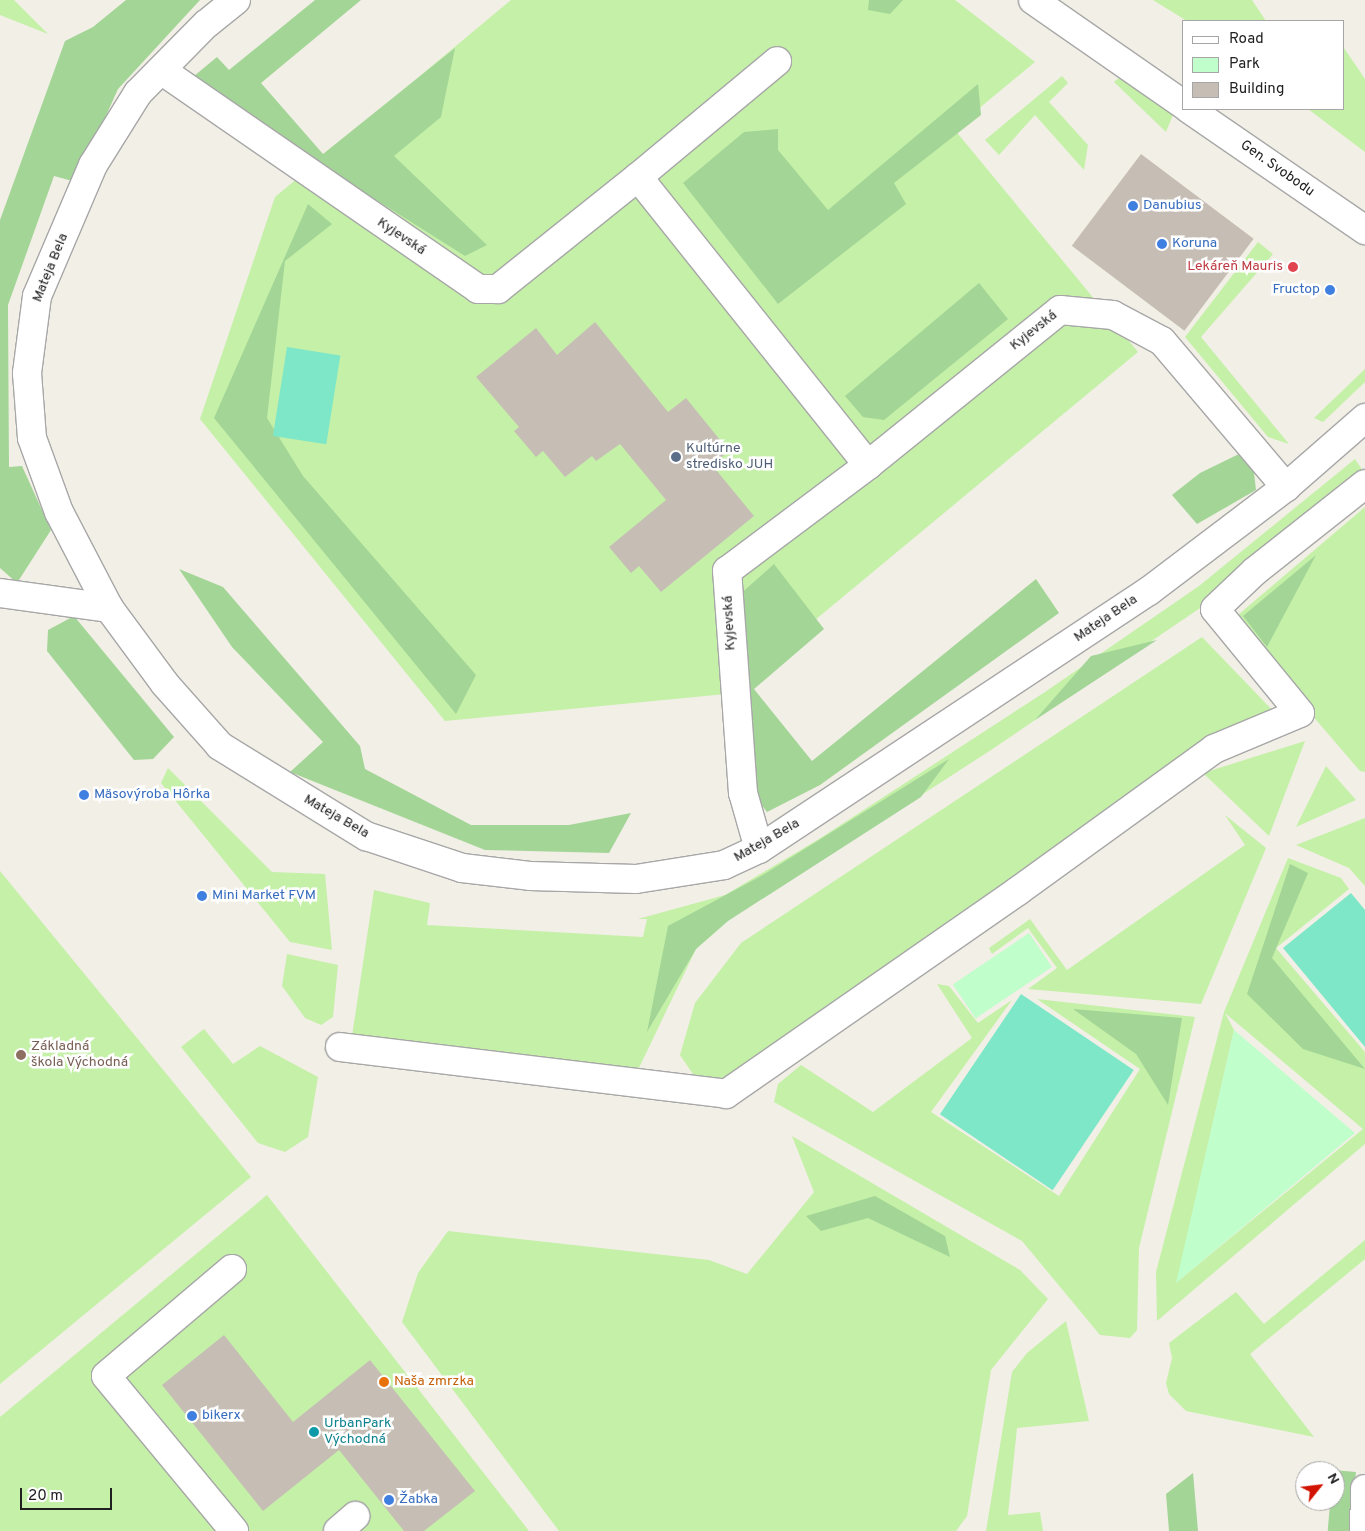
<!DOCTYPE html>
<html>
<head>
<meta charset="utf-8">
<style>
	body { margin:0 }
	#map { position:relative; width:1365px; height:1531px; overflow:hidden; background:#f2efe6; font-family:Overpass,sans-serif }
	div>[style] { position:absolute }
	.grass>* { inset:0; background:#c5f0a8 }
	.forest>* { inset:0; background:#a3d597; transform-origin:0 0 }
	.park>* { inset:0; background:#c0fecb; transform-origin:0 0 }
	.pitch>* { inset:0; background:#7de7c8; transform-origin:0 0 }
	.building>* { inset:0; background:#c6beb5; transform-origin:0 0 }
	.roads { filter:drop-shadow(1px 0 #a7a7a7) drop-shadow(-1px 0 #a7a7a7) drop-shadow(0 1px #a7a7a7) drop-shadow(0 -1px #a7a7a7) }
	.minor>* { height:28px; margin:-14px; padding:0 14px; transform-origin:14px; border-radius:14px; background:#fff }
	.dots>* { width:14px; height:14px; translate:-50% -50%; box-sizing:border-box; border:2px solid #fff; border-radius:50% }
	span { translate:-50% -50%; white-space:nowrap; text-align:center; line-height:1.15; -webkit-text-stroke:5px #fff; paint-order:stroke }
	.street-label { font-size:14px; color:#202020 }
	.shop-label { font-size:14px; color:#366cbe }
	.left { translate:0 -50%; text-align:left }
	.right { translate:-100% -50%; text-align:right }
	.health-label { font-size:14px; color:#be3a42 }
	.service-label { font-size:14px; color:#4e5e75 }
	.education-label { font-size:14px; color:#785e54 }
	.food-label { font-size:14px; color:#c56008 }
	.culture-label { font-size:14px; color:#0d838f }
	.legend { position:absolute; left:1182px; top:20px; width:162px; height:90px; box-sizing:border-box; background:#fff; border:1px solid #a6a6a6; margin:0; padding:6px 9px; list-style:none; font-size:15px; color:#202020 }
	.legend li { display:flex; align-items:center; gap:10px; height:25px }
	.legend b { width:25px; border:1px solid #a6a6a6 }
	.north { position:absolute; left:1295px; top:1461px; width:50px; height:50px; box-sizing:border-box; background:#fff; border:1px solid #a6a6a6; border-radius:50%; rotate:61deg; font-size:14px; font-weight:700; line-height:20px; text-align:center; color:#202020 }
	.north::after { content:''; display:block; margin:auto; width:18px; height:22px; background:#d11300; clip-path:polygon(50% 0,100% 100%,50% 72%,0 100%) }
	.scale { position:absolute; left:20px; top:1488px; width:92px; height:22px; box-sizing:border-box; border:2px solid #202020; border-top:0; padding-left:6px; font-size:15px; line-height:18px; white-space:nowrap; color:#202020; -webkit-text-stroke:4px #fff; paint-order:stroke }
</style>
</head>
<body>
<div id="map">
	<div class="grass">
		<div style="clip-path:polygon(0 0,14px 0,48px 34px,0 15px)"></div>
		<div style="clip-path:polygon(511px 0,955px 0,1035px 62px,954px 129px,1138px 352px,726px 694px,445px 721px,200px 419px,275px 197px)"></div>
		<div style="clip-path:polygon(1153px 0,1252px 0,1266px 21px,1187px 21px)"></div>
		<div style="clip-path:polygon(1344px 48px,1365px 79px,1365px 152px,1308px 109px,1344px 109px)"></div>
		<div style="clip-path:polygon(1062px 76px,1068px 83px,1049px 102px,1088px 145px,1084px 170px,1035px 115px,999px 155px,985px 140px)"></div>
		<div style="clip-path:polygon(1120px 77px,1173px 115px,1166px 132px,1114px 82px)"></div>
		<div style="clip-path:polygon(1258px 242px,1273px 254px,1201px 337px,1289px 444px,1268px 437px,1185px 337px)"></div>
		<div style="clip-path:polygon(1365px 369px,1365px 382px,1323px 422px,1314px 418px)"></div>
		<div style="clip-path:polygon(1355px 459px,1365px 474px,1212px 600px,991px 750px,727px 921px,696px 949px,637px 1072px,352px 1036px,374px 890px,430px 903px,427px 925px,643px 937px,647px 919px,638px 919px,725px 895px,819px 839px,1045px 692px,1199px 586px)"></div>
		<div style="clip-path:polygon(1365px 507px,1365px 772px,1360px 771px,1231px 621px)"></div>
		<div style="clip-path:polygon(1202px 637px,1277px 715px,727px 1084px,697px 1080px,680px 1055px,695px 1003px,741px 943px)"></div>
		<div style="clip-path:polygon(1305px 741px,1269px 836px,1203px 773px)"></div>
		<div style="clip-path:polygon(1326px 766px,1356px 800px,1296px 827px)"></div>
		<div style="clip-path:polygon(168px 768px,272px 872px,325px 874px,332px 950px,290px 942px,161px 783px)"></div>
		<div style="clip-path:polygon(1225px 815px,1266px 848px,1201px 1004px,1028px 989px,1057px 968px,1028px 928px,992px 954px,989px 948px,1030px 919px,1067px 970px,1245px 845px)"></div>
		<div style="clip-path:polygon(1365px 818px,1365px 886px,1349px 868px,1296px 845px)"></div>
		<div style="clip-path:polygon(evenodd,1288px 858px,1341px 878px,1349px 889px,1276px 948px,1365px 1052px,1365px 1144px,1157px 1321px,1156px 1272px,1224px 1012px,1288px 858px,1225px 1013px,1363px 1129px,1177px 1282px,1234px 1030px,1225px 1013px)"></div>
		<div style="clip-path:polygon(0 871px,251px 1177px,0 1384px)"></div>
		<div style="clip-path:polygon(287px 954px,338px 965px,333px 1017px,321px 1025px,305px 1018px,282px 986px)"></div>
		<div style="clip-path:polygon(937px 984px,949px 986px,978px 1023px,1012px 1000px,931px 1112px,1059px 1196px,1140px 1069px,1037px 999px,1195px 1017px,1139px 1248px,1137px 1330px,1130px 1338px,1100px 1335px,1022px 1241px,774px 1102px,778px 1084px,801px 1065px,873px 1112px,972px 1038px)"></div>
		<div style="clip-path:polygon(204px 1029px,233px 1064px,260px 1046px,318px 1077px,308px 1137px,285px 1152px,258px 1143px,181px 1047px)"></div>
		<div style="clip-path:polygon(792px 1136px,1020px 1270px,1048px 1299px,991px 1370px,967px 1516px,956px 1531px,559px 1531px,402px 1322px,418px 1273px,448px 1231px,709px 1260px,747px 1274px,814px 1192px)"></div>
		<div style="clip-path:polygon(267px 1195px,529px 1531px,0 1531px,0 1417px)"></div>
		<div style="clip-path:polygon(1365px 1240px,1365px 1259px,1250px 1354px,1314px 1437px,1186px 1411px,1169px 1394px,1166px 1383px,1172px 1358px,1169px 1343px,1236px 1292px,1264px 1324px)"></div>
		<div style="clip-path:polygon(1066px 1321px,1089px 1421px,1017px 1428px,1008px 1515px,1040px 1512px,1043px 1531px,986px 1531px,1012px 1372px,1027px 1353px)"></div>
	</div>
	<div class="forest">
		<div style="clip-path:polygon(126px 0,200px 0,118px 89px,76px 182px,54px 176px,8px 305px,9px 467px,22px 466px,51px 530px,17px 583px,0 568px,0 220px,65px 41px,93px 27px)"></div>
		<div style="clip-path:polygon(315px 0,361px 0,261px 83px,323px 154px,455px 48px,441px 117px,394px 156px,487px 245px,465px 256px,188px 81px,217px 57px,229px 70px)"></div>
		<div style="clip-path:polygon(869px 0,903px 0,890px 14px,868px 10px)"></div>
		<div style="clip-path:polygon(978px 84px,981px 115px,894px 183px,906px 204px,778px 304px,683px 183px,744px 132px,778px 129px,778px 150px,828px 210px)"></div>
		<div style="clip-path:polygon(308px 204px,332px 224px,285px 261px,267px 418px,303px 476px,476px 675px,456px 714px,214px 418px)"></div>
		<div style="clip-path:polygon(979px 283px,1008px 319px,884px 420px,863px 417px,845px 396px)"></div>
		<div style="clip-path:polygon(1241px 453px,1253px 464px,1256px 490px,1197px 524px,1172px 495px,1200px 473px)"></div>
		<div style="clip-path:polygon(1316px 555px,1267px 647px,1243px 616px)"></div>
		<div style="clip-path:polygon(774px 564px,824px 629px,754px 689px,812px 761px,1036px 579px,1059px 613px,820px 785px,767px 812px,754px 795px,738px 596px)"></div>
		<div style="clip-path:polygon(179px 569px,223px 587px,360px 746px,365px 769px,471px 825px,569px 825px,631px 813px,609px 853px,485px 850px,290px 772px,323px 742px,232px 647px)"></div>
		<div style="clip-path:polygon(74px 616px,174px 737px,153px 759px,134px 760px,47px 651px,48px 630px)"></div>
		<div style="clip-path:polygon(1157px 640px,1035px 720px,1091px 656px)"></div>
		<div style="clip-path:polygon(949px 759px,921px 797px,728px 921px,696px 949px,647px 1032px,668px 926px,761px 876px)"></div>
		<div style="clip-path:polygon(1290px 864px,1308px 873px,1272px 958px,1365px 1069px,1303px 1049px,1247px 994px)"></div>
		<div style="clip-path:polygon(1073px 1009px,1182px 1018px,1168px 1105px,1136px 1054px)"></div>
		<div style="clip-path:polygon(875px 1196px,945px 1236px,950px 1257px,868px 1218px,821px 1231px,806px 1216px)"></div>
		<div style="left:1333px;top:1470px;width:23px;height:61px;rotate:5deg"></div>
		<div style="clip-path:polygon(1193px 1473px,1198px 1531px,1169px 1531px,1166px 1494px)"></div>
	</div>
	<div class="park">
		<div style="left:1029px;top:933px;width:41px;height:92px;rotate:56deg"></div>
		<div style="clip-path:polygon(1234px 1030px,1355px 1133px,1176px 1283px)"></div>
	</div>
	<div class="pitch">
		<div style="left:287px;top:347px;width:54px;height:90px;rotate:9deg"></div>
		<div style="clip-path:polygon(1351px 893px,1365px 910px,1365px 1047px,1283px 948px)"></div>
		<div style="left:1021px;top:994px;width:136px;height:145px;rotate:34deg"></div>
	</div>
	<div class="building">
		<div style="left:1141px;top:154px;width:141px;height:115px;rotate:37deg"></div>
		<div style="clip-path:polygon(595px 322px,668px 412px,686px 398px,729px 451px,712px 465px,754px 516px,661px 592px,639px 566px,631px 573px,609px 547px,666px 500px,620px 444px,596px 461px,592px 456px,565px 477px,543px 451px,536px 457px,514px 431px,519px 427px,476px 377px,536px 328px,557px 355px)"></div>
		<div style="clip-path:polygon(224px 1335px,293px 1422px,370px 1360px,475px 1491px,424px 1531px,404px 1531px,339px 1450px,263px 1511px,162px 1385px)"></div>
	</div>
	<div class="roads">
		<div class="minor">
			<div style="left:236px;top:0;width:38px;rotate:141deg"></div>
			<div style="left:206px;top:24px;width:97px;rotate:134.6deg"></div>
			<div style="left:138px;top:93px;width:85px;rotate:122deg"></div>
			<div style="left:93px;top:165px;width:142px;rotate:113.1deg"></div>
			<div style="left:37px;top:296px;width:78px;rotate:97.4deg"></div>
			<div style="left:27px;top:373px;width:65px;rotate:85.6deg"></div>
			<div style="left:32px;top:438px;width:79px;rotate:70deg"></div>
			<div style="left:59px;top:512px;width:108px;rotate:62.5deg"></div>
			<div style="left:109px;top:608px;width:94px;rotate:53.6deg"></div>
			<div style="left:165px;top:684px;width:83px;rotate:48.4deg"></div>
			<div style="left:220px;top:746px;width:172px;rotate:31.7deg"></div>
			<div style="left:366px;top:836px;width:101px;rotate:18.4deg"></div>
			<div style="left:462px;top:868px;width:68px;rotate:6.7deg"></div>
			<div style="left:530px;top:876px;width:106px;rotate:1.6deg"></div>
			<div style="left:636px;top:879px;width:89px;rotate:-9deg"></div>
			<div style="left:724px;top:865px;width:38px;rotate:-25deg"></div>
			<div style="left:759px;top:849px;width:468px;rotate:-33.5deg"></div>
			<div style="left:1149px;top:591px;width:172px;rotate:-37.2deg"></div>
			<div style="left:1286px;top:487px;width:105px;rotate:-41.1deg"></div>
			<div style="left:1033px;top:0;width:184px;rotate:34.8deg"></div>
			<div style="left:161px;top:70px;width:385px;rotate:34.6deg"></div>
			<div style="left:478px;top:289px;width:20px"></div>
			<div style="left:498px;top:289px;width:179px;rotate:-38.7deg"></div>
			<div style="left:638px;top:177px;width:369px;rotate:51.4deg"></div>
			<div style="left:1189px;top:109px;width:214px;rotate:34.5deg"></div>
			<div style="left:638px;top:177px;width:181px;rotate:-39.8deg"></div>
			<div style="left:0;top:593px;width:110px;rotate:7.8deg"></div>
			<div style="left:759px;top:849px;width:58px;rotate:-105.9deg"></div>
			<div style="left:743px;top:793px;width:223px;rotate:-94.1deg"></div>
			<div style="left:727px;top:571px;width:176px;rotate:-36.9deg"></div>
			<div style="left:868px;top:465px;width:247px;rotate:-38.9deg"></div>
			<div style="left:1060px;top:310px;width:53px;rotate:5.4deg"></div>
			<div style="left:1113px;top:315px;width:55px;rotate:28deg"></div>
			<div style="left:1162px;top:341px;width:192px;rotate:49.7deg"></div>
			<div style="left:340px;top:1047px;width:389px;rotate:6.9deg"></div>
			<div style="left:726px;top:1094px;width:356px;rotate:-34.8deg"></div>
			<div style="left:1018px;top:891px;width:242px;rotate:-35.9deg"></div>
			<div style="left:1214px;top:749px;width:93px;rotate:-22.7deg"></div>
			<div style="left:1300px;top:713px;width:134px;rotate:-129.3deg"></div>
			<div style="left:1215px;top:609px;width:55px;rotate:-43.5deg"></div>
			<div style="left:1255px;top:571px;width:140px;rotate:-38.3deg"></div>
			<div style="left:232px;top:1269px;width:165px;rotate:139.7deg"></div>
			<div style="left:106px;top:1376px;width:201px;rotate:50.4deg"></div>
			<div style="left:338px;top:1531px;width:23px;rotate:-41deg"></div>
			<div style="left:1364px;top:1531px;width:42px;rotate:-88.6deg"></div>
		</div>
	</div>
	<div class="dots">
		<div style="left:1133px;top:206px;background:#3f7fe0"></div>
		<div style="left:1162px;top:244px;background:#3f7fe0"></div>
		<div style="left:1293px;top:267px;background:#e0444e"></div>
		<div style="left:1330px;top:290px;background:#3f7fe0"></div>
		<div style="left:676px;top:457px;background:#5c6f8a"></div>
		<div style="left:84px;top:795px;background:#3f7fe0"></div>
		<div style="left:202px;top:896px;background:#3f7fe0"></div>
		<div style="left:21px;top:1055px;background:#8d6e63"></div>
		<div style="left:384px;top:1382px;background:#e8710a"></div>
		<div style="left:192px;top:1416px;background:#3f7fe0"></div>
		<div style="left:314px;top:1432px;background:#0f9aa8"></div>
		<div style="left:389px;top:1500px;background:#3f7fe0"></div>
	</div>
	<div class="street-label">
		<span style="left:1277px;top:169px;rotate:35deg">Gen. Svobodu</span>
		<span style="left:401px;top:237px;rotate:34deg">Kyjevská</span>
		<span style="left:51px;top:268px;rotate:-68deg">Mateja Bela</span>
		<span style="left:1034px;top:331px;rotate:-38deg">Kyjevská</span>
		<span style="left:1106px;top:619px;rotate:-34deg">Mateja Bela</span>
		<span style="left:730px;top:623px;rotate:-93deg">Kyjevská</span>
		<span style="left:336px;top:817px;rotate:30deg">Mateja Bela</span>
		<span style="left:767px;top:841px;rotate:-30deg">Mateja Bela</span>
	</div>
	<div class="shop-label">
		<span class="left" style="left:1143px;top:206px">Danubius</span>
		<span class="left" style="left:1172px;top:244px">Koruna</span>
		<span class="right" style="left:1320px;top:290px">Fructop</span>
		<span class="left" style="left:94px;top:795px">Mäsovýroba Hôrka</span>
		<span class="left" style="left:212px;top:896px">Mini Market FVM</span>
		<span class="left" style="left:202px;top:1416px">bikerx</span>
		<span class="left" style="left:399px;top:1500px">Žabka</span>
	</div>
	<div class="health-label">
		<span class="right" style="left:1283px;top:267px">Lekáreň Mauris</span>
	</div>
	<div class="service-label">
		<span class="left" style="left:686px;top:457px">Kultúrne<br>stredisko JUH</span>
	</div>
	<div class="education-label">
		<span class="left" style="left:31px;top:1055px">Základná<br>škola Východná</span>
	</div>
	<div class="food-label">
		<span class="left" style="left:394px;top:1382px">Naša zmrzka</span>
	</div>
	<div class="culture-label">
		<span class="left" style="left:324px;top:1432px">UrbanPark<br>Východná</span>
	</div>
	<ul class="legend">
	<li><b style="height:6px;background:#fff"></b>Road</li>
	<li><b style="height:14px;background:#c0fecb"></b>Park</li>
	<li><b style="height:14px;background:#c6beb5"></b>Building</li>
	</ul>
	<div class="north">N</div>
	<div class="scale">20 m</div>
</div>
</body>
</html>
